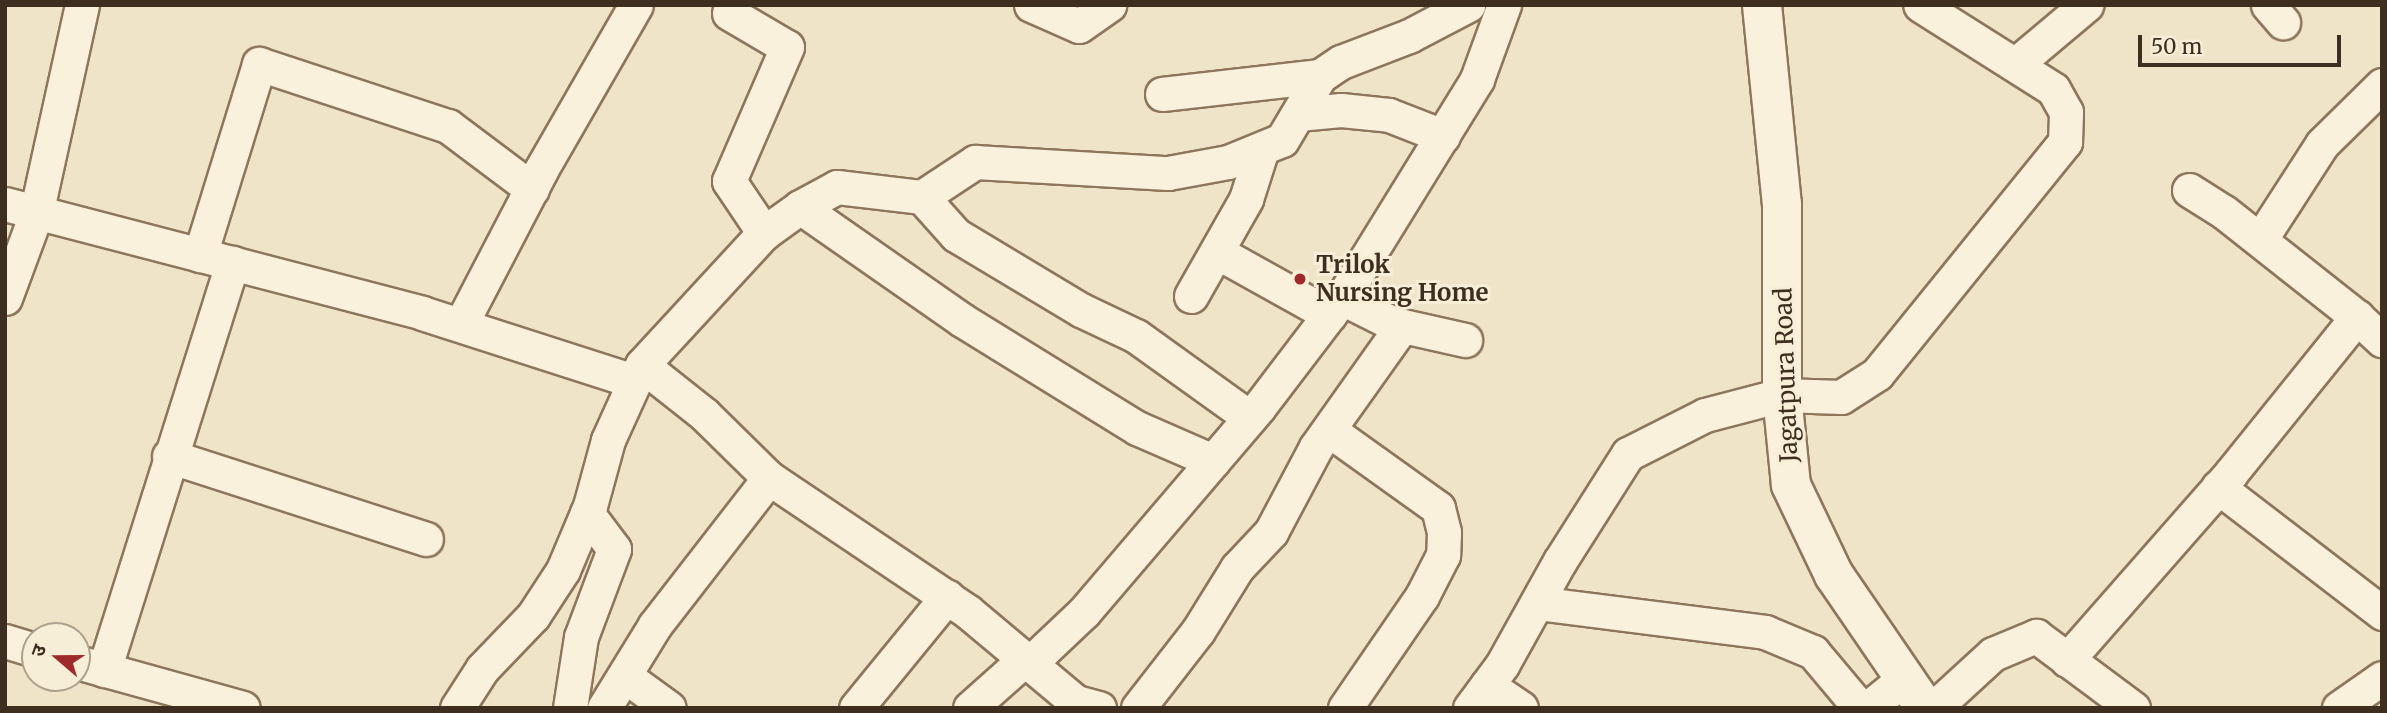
<!DOCTYPE html>
<html>
<head>
<meta charset="utf-8">
<style>
	body { margin:0 }
	#map { position:relative; width:2387px; height:713px; overflow:hidden; background:#f0e4c8; font-family:Merriweather,"Noto Sans Devanagari",serif }
	div>[style] { position:absolute }
	.roads { filter:drop-shadow(2px 0 #8d765c) drop-shadow(-2px 0 #8d765c) drop-shadow(0 2px #8d765c) drop-shadow(0 -2px #8d765c) }
	.street>* { height:33px; margin:-16.5px; padding:0 16.5px; transform-origin:16.5px; border-radius:16.5px; background:#faf1dc }
	.secondary>* { height:38px; margin:-19px; padding:0 19px; transform-origin:19px; border-radius:19px; background:#faf1dc }
	.dots>* { width:19px; height:19px; translate:-50% -50%; box-sizing:border-box; border:4px solid #f7eed8; border-radius:50% }
	span { translate:-50% -50%; white-space:nowrap; text-align:center; line-height:1.15; -webkit-text-stroke:6px #f7eed8; paint-order:stroke }
	.poi-label { font-size:24px; color:#3d2e20; font-weight:700 }
	.left { translate:0 -50%; text-align:left }
	.street-label { font-size:24px; color:#3d2e20 }
	.frame { position:absolute; inset:0; border:7px solid #3d2e20; pointer-events:none }
	.north { position:absolute; left:21px; top:622px; width:70px; height:70px; box-sizing:border-box; background:#f7eed8; border:2px solid #ada18e; border-radius:50%; rotate:290deg; font-size:19px; font-weight:700; line-height:28px; text-align:center; color:#3d2e20 }
	.north::after { content:''; display:block; margin:auto; width:24px; height:32px; background:#9e2a2b; clip-path:polygon(50% 0,100% 100%,50% 72%,0 100%) }
	.scale { position:absolute; left:2138px; top:35px; width:203px; height:32px; box-sizing:border-box; border:4px solid #3d2e20; border-top:0; padding-left:9px; font-size:21px; line-height:24px; white-space:nowrap; color:#3d2e20; -webkit-text-stroke:5px #f7eed8; paint-order:stroke }
</style>
</head>
<body>
<div id="map">
	<div class="roads">
		<div class="street">
			<div style="left:1031px;top:5px;width:52px;rotate:23.6deg"></div>
			<div style="left:1079px;top:26px;width:37px;rotate:-35deg"></div>
			<div style="left:2268px;top:5px;width:23px;rotate:49deg"></div>
			<div style="left:729px;top:13px;width:67px;rotate:30.4deg"></div>
			<div style="left:787px;top:47px;width:146px;rotate:113.4deg"></div>
			<div style="left:729px;top:181px;width:63px;rotate:56.1deg"></div>
			<div style="left:2016px;top:64px;width:92px;rotate:-40.1deg"></div>
			<div style="left:1162px;top:94px;width:159px;rotate:-6.5deg"></div>
			<div style="left:1298px;top:114px;width:43px;rotate:-5.3deg"></div>
			<div style="left:1341px;top:110px;width:48px;rotate:5.9deg"></div>
			<div style="left:1389px;top:115px;width:58px;rotate:21.3deg"></div>
			<div style="left:2189px;top:190px;width:41px;rotate:32.2deg"></div>
			<div style="left:2224px;top:212px;width:169px;rotate:38.3deg"></div>
			<div style="left:922px;top:197px;width:51px;rotate:48.2deg"></div>
			<div style="left:956px;top:235px;width:146px;rotate:31deg"></div>
			<div style="left:1081px;top:310px;width:61px;rotate:25.3deg"></div>
			<div style="left:1136px;top:336px;width:140px;rotate:35.7deg"></div>
			<div style="left:5px;top:204px;width:431px;rotate:14.6deg"></div>
			<div style="left:422px;top:313px;width:223px;rotate:17.8deg"></div>
			<div style="left:800px;top:207px;width:198px;rotate:34.9deg"></div>
			<div style="left:962px;top:320px;width:206px;rotate:31.7deg"></div>
			<div style="left:1137px;top:428px;width:83px;rotate:23.5deg"></div>
			<div style="left:2260px;top:240px;width:114px;rotate:-57.1deg"></div>
			<div style="left:2322px;top:144px;width:84px;rotate:-44.5deg"></div>
			<div style="left:1217px;top:252px;width:129px;rotate:29.1deg"></div>
			<div style="left:200px;top:255px;width:200px;rotate:-72.8deg"></div>
			<div style="left:259px;top:64px;width:199px;rotate:18.2deg"></div>
			<div style="left:448px;top:126px;width:105px;rotate:36.9deg"></div>
			<div style="left:1191px;top:296px;width:112px;rotate:-60.4deg"></div>
			<div style="left:1246px;top:199px;width:52px;rotate:-72.3deg"></div>
			<div style="left:5px;top:298px;width:90px;rotate:-69.7deg"></div>
			<div style="left:36px;top:214px;width:214px;rotate:-77.6deg"></div>
			<div style="left:1342px;top:298px;width:58px;rotate:26.6deg"></div>
			<div style="left:1394px;top:324px;width:73px;rotate:12.7deg"></div>
			<div style="left:461px;top:324px;width:174px;rotate:-62.5deg"></div>
			<div style="left:541px;top:170px;width:190px;rotate:-60.1deg"></div>
			<div style="left:642px;top:365px;width:80px;rotate:38.4deg"></div>
			<div style="left:705px;top:415px;width:90px;rotate:44.5deg"></div>
			<div style="left:769px;top:478px;width:239px;rotate:33.9deg"></div>
			<div style="left:967px;top:611px;width:142px;rotate:39.9deg"></div>
			<div style="left:1076px;top:702px;width:24px;rotate:15deg"></div>
			<div style="left:1329px;top:430px;width:134px;rotate:35.6deg"></div>
			<div style="left:1438px;top:508px;width:25px;rotate:76deg"></div>
			<div style="left:1444px;top:532px;width:23px;rotate:92deg"></div>
			<div style="left:1443px;top:555px;width:46px;rotate:117.1deg"></div>
			<div style="left:1422px;top:596px;width:136px;rotate:124.5deg"></div>
			<div style="left:169px;top:456px;width:270px;rotate:17.9deg"></div>
			<div style="left:2218px;top:487px;width:207px;rotate:37.5deg"></div>
			<div style="left:1537px;top:603px;width:230px;rotate:7.2deg"></div>
			<div style="left:1765px;top:632px;width:52px;rotate:22.6deg"></div>
			<div style="left:1813px;top:652px;width:73px;rotate:50deg"></div>
			<div style="left:5px;top:641px;width:31px;rotate:17deg"></div>
			<div style="left:2067px;top:660px;width:249px;rotate:-48.7deg"></div>
			<div style="left:2231px;top:473px;width:201px;rotate:-51.1deg"></div>
			<div style="left:2357px;top:317px;width:34px;rotate:43deg"></div>
			<div style="left:77px;top:662px;width:172px;rotate:15.5deg"></div>
			<div style="left:1029px;top:664px;width:76px;rotate:-43.4deg"></div>
			<div style="left:1084px;top:612px;width:270px;rotate:-49.5deg"></div>
			<div style="left:1259px;top:407px;width:137px;rotate:-52.7deg"></div>
			<div style="left:1342px;top:298px;width:257px;rotate:-58.3deg"></div>
			<div style="left:1477px;top:79px;width:79px;rotate:-70deg"></div>
			<div style="left:104px;top:670px;width:427px;rotate:-72.5deg"></div>
			<div style="left:625px;top:676px;width:54px;rotate:36deg"></div>
			<div style="left:1487px;top:685px;width:41px;rotate:34.1deg"></div>
			<div style="left:457px;top:708px;width:46px;rotate:-57.3deg"></div>
			<div style="left:482px;top:669px;width:74px;rotate:-46.1deg"></div>
			<div style="left:533px;top:616px;width:55px;rotate:-56.9deg"></div>
			<div style="left:563px;top:570px;width:69px;rotate:-67.1deg"></div>
			<div style="left:590px;top:506px;width:68px;rotate:-74.7deg"></div>
			<div style="left:608px;top:440px;width:82px;rotate:-65.6deg"></div>
			<div style="left:642px;top:365px;width:180px;rotate:-47.3deg"></div>
			<div style="left:764px;top:233px;width:44px;rotate:-35.8deg"></div>
			<div style="left:800px;top:207px;width:42px;rotate:-28.4deg"></div>
			<div style="left:837px;top:187px;width:86px;rotate:6.7deg"></div>
			<div style="left:922px;top:197px;width:64px;rotate:-33.4deg"></div>
			<div style="left:975px;top:162px;width:193px;rotate:3.3deg"></div>
			<div style="left:1168px;top:173px;width:61px;rotate:-10.4deg"></div>
			<div style="left:1228px;top:162px;width:58px;rotate:-22.2deg"></div>
			<div style="left:1282px;top:140px;width:74px;rotate:-59.3deg"></div>
			<div style="left:1320px;top:76px;width:25px;rotate:-34deg"></div>
			<div style="left:1341px;top:62px;width:73px;rotate:-20.9deg"></div>
			<div style="left:1409px;top:36px;width:67px;rotate:-27.7deg"></div>
			<div style="left:570px;top:708px;width:72px;rotate:-81.2deg"></div>
			<div style="left:581px;top:637px;width:94px;rotate:-69.4deg"></div>
			<div style="left:614px;top:549px;width:45px;rotate:-126.9deg"></div>
			<div style="left:604px;top:708px;width:97px;rotate:-58.4deg"></div>
			<div style="left:655px;top:625px;width:186px;rotate:-52.2deg"></div>
			<div style="left:856px;top:708px;width:144px;rotate:-50.7deg"></div>
			<div style="left:970px;top:708px;width:72px;rotate:-41.6deg"></div>
			<div style="left:1138px;top:708px;width:98px;rotate:-52.1deg"></div>
			<div style="left:1198px;top:631px;width:74px;rotate:-58.2deg"></div>
			<div style="left:1237px;top:568px;width:50px;rotate:-46.6deg"></div>
			<div style="left:1271px;top:532px;width:96px;rotate:-62.1deg"></div>
			<div style="left:1316px;top:447px;width:148px;rotate:-54.6deg"></div>
			<div style="left:1470px;top:708px;width:54px;rotate:-53.3deg"></div>
			<div style="left:1502px;top:665px;width:119px;rotate:-60.9deg"></div>
			<div style="left:1560px;top:561px;width:127px;rotate:-57.6deg"></div>
			<div style="left:1628px;top:454px;width:86px;rotate:-26.9deg"></div>
			<div style="left:1705px;top:415px;width:80px;rotate:-14.6deg"></div>
			<div style="left:1782px;top:395px;width:59px;rotate:1.9deg"></div>
			<div style="left:1841px;top:397px;width:43px;rotate:-32.6deg"></div>
			<div style="left:1877px;top:374px;width:299px;rotate:-51deg"></div>
			<div style="left:2065px;top:142px;width:30px;rotate:-88deg"></div>
			<div style="left:2066px;top:112px;width:26px;rotate:-119deg"></div>
			<div style="left:2053px;top:89px;width:157px;rotate:-147.7deg"></div>
			<div style="left:1868px;top:708px;width:48px;rotate:-39deg"></div>
			<div style="left:1934px;top:708px;width:80px;rotate:-42.5deg"></div>
			<div style="left:1993px;top:654px;width:47px;rotate:-22.7deg"></div>
			<div style="left:2036px;top:636px;width:121px;rotate:36.6deg"></div>
			<div style="left:2339px;top:708px;width:52px;rotate:-34.9deg"></div>
		</div>
		<div class="secondary">
			<div style="left:1762px;top:5px;width:200px;rotate:84.3deg"></div>
			<div style="left:1782px;top:204px;width:191px;rotate:90deg"></div>
			<div style="left:1782px;top:395px;width:90px;rotate:84.3deg"></div>
			<div style="left:1791px;top:485px;width:100px;rotate:64.5deg"></div>
			<div style="left:1834px;top:575px;width:161px;rotate:55.6deg"></div>
		</div>
	</div>
	<div class="dots">
		<div style="left:1300px;top:279px;background:#9e2a2b"></div>
	</div>
	<div class="poi-label">
		<span class="left" style="left:1316px;top:279px">Trilok<br>Nursing Home</span>
	</div>
	<div class="street-label">
		<span style="left:1786px;top:375px;rotate:-92deg">Jagatpura Road</span>
	</div>
	<div class="frame"></div>
	<div class="north">उ</div>
	<div class="scale">50 m</div>
</div>
</body>
</html>
